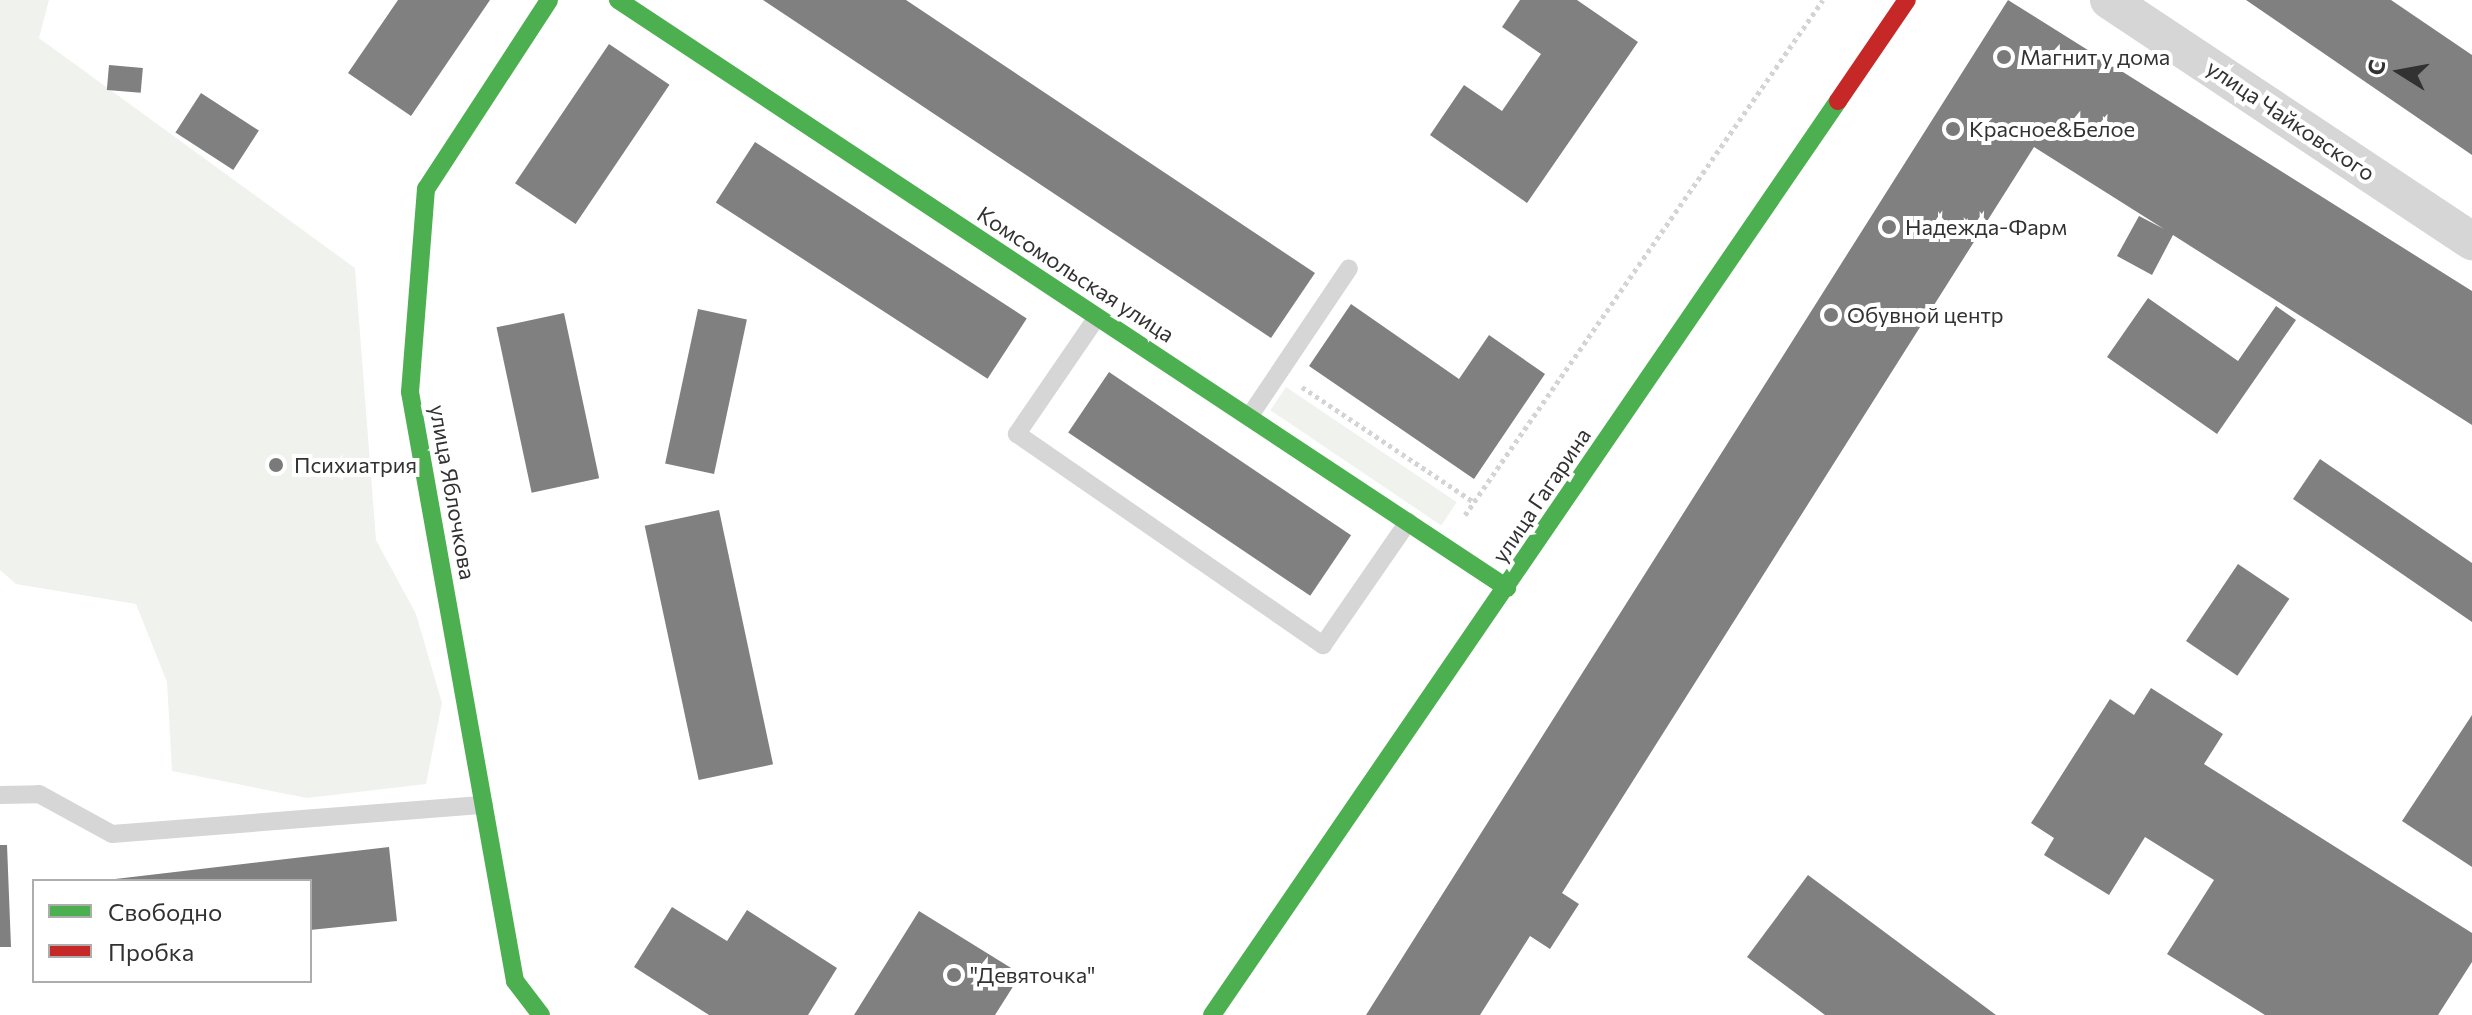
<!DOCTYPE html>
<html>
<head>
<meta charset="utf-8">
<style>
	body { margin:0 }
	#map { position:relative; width:2472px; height:1015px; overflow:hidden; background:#fff; font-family:Commissioner,sans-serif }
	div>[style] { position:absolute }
	.green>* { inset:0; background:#f0f3ed; transform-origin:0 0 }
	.building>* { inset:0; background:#808080; transform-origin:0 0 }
	.path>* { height:5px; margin-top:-2.5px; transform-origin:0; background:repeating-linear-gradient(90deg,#d4d4d4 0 4px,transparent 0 8px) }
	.lane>* { height:18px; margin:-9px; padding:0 9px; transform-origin:9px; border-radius:9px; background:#d6d6d6 }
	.street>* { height:38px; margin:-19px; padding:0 19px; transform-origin:19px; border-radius:19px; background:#d6d6d6 }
	.fast>* { height:18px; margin:-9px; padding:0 9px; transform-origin:9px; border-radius:9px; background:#4caf50 }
	.jam>* { height:18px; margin:-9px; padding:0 9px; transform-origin:9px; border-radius:9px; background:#c62828 }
	.dots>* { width:22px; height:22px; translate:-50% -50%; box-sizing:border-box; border:4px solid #fff; border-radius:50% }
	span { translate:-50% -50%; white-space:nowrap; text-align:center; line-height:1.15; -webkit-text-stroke:8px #fff; paint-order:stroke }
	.poi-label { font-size:22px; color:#323232 }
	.left { translate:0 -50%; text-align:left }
	.street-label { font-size:22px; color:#323232 }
	.legend { position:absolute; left:32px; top:879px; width:280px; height:104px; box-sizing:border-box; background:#fff; border:2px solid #adadad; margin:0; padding:10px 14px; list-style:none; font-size:24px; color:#323232 }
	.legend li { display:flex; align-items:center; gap:16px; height:40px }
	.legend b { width:40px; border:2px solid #adadad }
	.north { position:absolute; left:2360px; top:32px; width:80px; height:80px; -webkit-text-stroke:6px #fff; paint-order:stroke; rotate:281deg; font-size:22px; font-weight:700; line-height:32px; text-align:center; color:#323232 }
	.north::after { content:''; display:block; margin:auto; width:28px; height:36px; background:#323232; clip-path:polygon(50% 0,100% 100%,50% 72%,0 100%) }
</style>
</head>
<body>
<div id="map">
	<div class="green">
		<div style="clip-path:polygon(0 0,49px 0,39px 38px,355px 268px,376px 540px,416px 614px,442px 703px,426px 784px,307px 798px,172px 771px,167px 682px,136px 604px,16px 584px,0 570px)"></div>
		<div style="left:1286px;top:387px;width:206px;height:28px;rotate:34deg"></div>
	</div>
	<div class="building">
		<div style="clip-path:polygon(398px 0,490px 0,411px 116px,348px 73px)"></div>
		<div style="clip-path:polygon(763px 0,906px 0,1315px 273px,1271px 338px)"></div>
		<div style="clip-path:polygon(1520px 0,1577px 0,1638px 42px,1527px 203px,1430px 135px,1464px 85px,1502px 111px,1541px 54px,1502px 27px)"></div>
		<div style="clip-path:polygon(2008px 0,2472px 291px,2472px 425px,2173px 235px,2152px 275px,2117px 256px,2139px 216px,2164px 229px,2034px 147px,1562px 893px,1579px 904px,1550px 949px,1530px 936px,1480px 1015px,1366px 1015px)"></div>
		<div style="clip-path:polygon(2246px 0,2391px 0,2472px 55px,2472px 155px)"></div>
		<div style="left:609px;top:44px;width:73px;height:168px;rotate:34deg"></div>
		<div style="left:109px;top:65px;width:34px;height:25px;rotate:5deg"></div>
		<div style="left:201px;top:93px;width:69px;height:47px;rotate:33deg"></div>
		<div style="left:755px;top:142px;width:324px;height:72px;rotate:33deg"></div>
		<div style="clip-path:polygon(2148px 298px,2238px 361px,2276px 306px,2296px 320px,2217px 434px,2107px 357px)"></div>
		<div style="clip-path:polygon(1351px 304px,1459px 379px,1489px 335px,1545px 374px,1474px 479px,1309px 366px)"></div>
		<div style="left:698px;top:309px;width:50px;height:158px;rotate:12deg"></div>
		<div style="left:564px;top:313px;width:169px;height:69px;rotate:78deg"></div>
		<div style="left:1109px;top:372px;width:292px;height:73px;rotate:34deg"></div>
		<div style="clip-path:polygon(2320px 459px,2472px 563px,2472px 622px,2293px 499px)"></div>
		<div style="left:719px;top:510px;width:260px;height:76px;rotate:78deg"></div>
		<div style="left:2238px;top:564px;width:62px;height:93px;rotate:34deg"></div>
		<div style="clip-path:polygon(2151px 688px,2223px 734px,2204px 764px,2472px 933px,2472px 962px,2438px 1015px,2265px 1015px,2167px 954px,2214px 880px,2145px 837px,2109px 895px,2044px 855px,2054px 838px,2031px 823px,2110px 699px,2134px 715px)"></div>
		<div style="clip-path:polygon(2472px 715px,2472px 867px,2402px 821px)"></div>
		<div style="clip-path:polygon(0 845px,7px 845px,11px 947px,0 947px)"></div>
		<div style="clip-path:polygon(389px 847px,397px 921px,310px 930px,310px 881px,98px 881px)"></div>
		<div style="clip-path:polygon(1808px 875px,1996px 1015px,1825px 1015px,1747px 957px)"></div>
		<div style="clip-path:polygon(672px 907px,727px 941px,747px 910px,837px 968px,808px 1015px,709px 1015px,634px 967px)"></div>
		<div style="clip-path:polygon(919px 911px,1021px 974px,995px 1015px,854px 1015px)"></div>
	</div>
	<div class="path">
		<div style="left:1302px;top:387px;width:207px;rotate:33.8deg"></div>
		<div style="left:1465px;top:515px;width:627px;rotate:-55.2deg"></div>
	</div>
	<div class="lane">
		<div style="left:1097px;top:317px;width:142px;rotate:124.4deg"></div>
		<div style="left:1017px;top:434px;width:372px;rotate:34.6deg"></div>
		<div style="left:1323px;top:645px;width:150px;rotate:-55.4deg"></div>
		<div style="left:1249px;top:417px;width:179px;rotate:-56.1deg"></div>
		<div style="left:0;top:795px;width:39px;rotate:-1deg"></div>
		<div style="left:39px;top:794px;width:83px;rotate:28.7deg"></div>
		<div style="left:112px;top:834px;width:373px;rotate:-4.5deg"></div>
	</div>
	<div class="street">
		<div style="left:2109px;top:0;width:436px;rotate:33.6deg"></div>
	</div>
	<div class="fast">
		<div style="left:618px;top:0;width:1066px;rotate:33.48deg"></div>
		<div style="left:541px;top:1015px;width:43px;rotate:-127.4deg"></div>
		<div style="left:515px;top:981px;width:598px;rotate:-100.11deg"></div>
		<div style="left:410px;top:392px;width:204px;rotate:-85.5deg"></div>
		<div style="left:426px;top:189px;width:225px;rotate:-56.9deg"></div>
		<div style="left:1212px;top:1015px;width:1108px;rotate:-55.59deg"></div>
	</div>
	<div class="jam">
		<div style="left:1838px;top:101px;width:122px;rotate:-55.7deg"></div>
	</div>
	<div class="dots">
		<div style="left:2004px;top:57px;background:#7a7a7a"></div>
		<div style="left:1953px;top:129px;background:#7a7a7a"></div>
		<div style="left:1889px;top:227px;background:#7a7a7a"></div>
		<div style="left:1831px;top:315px;background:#7a7a7a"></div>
		<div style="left:276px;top:465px;background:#7a7a7a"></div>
		<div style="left:954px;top:975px;background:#7a7a7a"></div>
	</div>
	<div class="poi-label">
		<span class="left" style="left:2020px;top:57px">Магнит у дома</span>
		<span class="left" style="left:1969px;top:129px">Красное&amp;Белое</span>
		<span class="left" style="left:1905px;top:227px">Надежда-Фарм</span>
		<span class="left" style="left:1847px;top:315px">Обувной центр</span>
		<span class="left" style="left:294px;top:465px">Психиатрия</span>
		<span class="left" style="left:970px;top:975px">"Девяточка"</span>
	</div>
	<div class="street-label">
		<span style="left:2291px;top:120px;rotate:34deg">улица Чайковского</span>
		<span style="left:1076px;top:274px;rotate:33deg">Комсомольская улица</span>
		<span style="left:453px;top:492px;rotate:80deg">улица Яблочкова</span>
		<span style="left:1541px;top:495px;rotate:-56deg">улица Гагарина</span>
	</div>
	<ul class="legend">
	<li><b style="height:10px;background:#4caf50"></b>Свободно</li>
	<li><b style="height:10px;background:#c62828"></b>Пробка</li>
	</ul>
	<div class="north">С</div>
</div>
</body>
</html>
